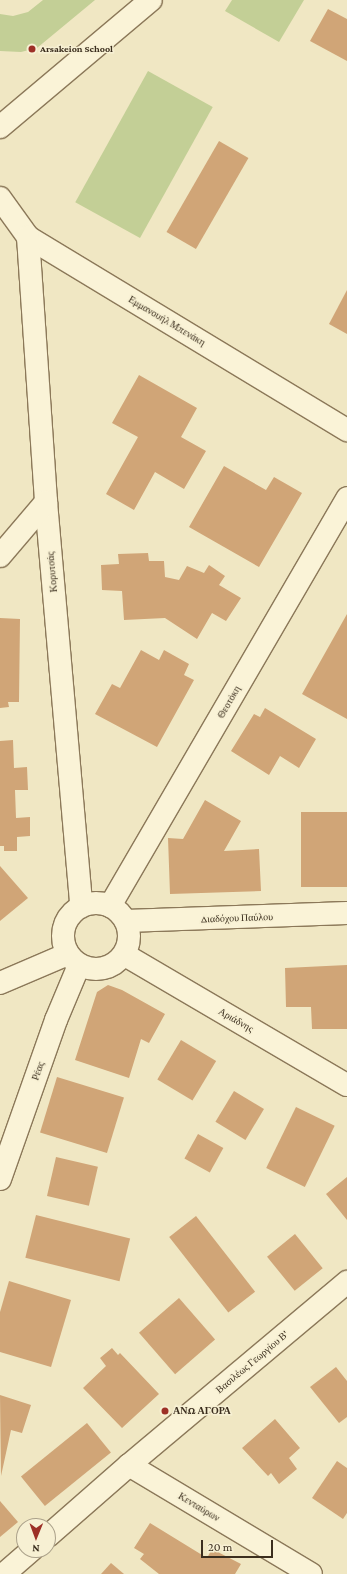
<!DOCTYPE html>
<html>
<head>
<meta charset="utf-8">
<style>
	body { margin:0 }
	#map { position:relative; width:347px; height:1574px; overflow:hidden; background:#f0e7c3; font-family:"Crimson Pro",serif }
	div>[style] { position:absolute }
	.green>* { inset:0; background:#c3cf96; transform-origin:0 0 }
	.building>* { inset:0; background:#d0a577; transform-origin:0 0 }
	.roads { filter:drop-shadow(1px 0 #8b7859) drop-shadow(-1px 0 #8b7859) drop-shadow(0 1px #8b7859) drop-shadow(0 -1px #8b7859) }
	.minor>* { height:22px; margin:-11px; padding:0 11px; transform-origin:11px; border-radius:11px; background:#faf3d7 }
	.minor>.ring { margin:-11px; padding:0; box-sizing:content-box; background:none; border:22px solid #faf3d7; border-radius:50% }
	.dots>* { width:11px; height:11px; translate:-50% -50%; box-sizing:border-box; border:2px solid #f7f0d3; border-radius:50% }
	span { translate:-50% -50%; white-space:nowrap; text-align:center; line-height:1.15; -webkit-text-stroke:3px #f7f0d3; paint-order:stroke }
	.poi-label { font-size:10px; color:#3b2e1e; font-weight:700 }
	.left { translate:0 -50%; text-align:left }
	.street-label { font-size:10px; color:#3b2e1e }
	.north { position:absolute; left:16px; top:1518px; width:40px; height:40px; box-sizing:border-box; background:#f7f0d3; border:1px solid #aca28b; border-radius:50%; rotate:181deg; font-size:11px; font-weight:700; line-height:16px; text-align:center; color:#3b2e1e }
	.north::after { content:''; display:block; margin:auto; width:14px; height:18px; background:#9d3026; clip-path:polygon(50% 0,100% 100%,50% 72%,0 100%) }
	.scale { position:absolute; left:201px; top:1540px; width:72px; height:18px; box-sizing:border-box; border:2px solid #3b2e1e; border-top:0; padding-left:5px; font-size:12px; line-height:14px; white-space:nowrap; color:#3b2e1e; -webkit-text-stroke:3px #f7f0d3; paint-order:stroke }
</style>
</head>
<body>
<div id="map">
	<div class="green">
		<div style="clip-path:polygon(43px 0,95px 0,37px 48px,21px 52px,0 51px,0 14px,13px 16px,28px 12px)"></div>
		<div style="clip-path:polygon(232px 0,304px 0,279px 42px,225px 11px)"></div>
		<div style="left:148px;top:71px;width:74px;height:150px;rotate:29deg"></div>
	</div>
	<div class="building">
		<div style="clip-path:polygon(328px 9px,347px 19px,347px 61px,310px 41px)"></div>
		<div style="left:219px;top:141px;width:34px;height:105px;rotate:30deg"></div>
		<div style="clip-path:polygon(347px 290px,347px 334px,329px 324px)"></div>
		<div style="clip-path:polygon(139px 375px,197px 408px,181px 437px,206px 451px,184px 489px,155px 472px,134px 510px,106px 494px,138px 437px,112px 423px)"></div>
		<div style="clip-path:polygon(224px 466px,266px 490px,274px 477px,302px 493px,259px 567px,189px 527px)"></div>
		<div style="clip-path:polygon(148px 553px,149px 561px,164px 561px,165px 577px,179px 580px,187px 566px,204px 573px,209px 565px,225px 576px,219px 585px,241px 598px,226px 621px,212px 613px,197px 639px,165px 618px,124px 620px,122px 591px,102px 590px,101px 565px,119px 564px,118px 554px)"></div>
		<div style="clip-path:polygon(347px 614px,347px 719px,302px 694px)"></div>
		<div style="clip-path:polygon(0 618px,20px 619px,19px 702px,8px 702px,9px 707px,0 708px)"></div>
		<div style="clip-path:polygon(141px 650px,159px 660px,164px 650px,189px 664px,184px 675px,194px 680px,157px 747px,95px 714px,112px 684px,120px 688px)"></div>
		<div style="clip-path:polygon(265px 708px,316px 739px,299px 768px,280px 756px,269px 775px,231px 751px,254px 714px,260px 717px)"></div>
		<div style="clip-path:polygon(13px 740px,14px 768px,27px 767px,28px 790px,15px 790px,16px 818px,30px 817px,30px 836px,17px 837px,17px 851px,4px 851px,4px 846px,0 846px,0 741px)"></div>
		<div style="clip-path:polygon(205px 800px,241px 821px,224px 851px,259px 849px,261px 891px,170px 894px,168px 838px,183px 839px)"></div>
		<div style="left:347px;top:812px;width:75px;height:46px;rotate:90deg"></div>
		<div style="clip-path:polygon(0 866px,28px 898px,0 921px)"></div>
		<div style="clip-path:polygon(347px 965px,347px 1029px,312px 1029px,311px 1007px,286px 1007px,285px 968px)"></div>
		<div style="clip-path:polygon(108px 985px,122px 990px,165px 1014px,149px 1043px,141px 1039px,129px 1078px,75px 1060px,97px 992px)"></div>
		<div style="left:181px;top:1040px;width:41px;height:46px;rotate:31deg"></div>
		<div style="left:57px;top:1077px;width:70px;height:58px;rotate:17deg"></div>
		<div style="left:234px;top:1091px;width:35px;height:36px;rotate:31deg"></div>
		<div style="left:296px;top:1107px;width:43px;height:68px;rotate:26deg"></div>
		<div style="left:198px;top:1134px;width:29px;height:28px;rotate:29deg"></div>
		<div style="left:56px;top:1157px;width:43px;height:40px;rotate:13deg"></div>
		<div style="clip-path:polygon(347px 1177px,347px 1220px,326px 1194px)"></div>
		<div style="left:36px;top:1215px;width:97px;height:44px;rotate:14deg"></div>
		<div style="left:196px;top:1216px;width:96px;height:34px;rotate:52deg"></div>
		<div style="left:295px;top:1234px;width:44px;height:36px;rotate:51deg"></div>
		<div style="clip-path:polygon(9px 1281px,71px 1300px,51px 1367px,0 1352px,0 1312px)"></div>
		<div style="left:179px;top:1298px;width:55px;height:53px;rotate:49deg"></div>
		<div style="clip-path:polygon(112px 1348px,118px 1355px,120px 1353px,159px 1394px,122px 1428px,83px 1388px,106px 1366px,100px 1358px)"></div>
		<div style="clip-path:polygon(336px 1367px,347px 1381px,347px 1417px,339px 1423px,310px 1387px)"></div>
		<div style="clip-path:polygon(0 1395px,31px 1405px,22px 1433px,11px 1430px,1px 1476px)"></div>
		<div style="clip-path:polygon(275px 1419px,300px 1448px,289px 1458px,297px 1469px,279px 1484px,271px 1473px,268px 1476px,242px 1448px)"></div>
		<div style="left:87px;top:1423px;width:38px;height:85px;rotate:51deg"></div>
		<div style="clip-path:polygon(337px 1461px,347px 1468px,347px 1513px,343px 1519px,312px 1498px)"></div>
		<div style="clip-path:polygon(0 1501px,18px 1522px,0 1537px)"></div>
		<div style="clip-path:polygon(150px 1523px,207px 1558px,212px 1549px,241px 1564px,235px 1574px,159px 1574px,140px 1559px,144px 1554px,134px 1548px)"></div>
		<div style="clip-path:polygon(111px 1563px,124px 1574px,101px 1574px)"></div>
	</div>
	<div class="roads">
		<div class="minor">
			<div style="left:0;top:127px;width:197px;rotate:-40.1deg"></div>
			<div style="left:0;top:198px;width:48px;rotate:54.3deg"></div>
			<div style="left:28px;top:237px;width:373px;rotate:31.2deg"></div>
			<div style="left:28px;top:237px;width:266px;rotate:86.1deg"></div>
			<div style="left:46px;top:502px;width:406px;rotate:85deg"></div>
			<div style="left:0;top:556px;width:71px;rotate:-49.6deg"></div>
			<div class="ring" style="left:63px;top:903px;width:44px;height:44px"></div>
			<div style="left:110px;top:906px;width:472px;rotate:-59.8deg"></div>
			<div style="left:126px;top:921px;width:221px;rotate:-2.1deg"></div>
			<div style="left:125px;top:955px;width:257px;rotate:30.4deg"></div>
			<div style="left:0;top:983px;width:74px;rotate:-23.1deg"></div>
			<div style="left:0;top:1179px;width:169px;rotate:-70.6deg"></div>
			<div style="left:56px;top:1020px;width:60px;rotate:-67.3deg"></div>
			<div style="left:129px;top:1465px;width:212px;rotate:30.9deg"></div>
			<div style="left:48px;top:1536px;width:108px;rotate:-41.2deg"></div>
			<div style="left:129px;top:1465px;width:285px;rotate:-40deg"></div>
			<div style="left:4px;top:1574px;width:37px;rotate:-41deg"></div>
		</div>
	</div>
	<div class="dots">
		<div style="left:32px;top:49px;background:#9d3026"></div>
		<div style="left:165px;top:1411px;background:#9d3026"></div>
	</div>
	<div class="poi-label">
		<span class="left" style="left:40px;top:49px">Arsakeion School</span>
		<span class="left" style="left:173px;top:1411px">ΑΝΩ ΑΓΟΡΑ</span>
	</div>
	<div class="street-label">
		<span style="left:167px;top:321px;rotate:31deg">Εμμανουήλ Μπενάκη</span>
		<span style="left:52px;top:572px;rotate:-95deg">Κορυτσάς</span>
		<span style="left:229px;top:702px;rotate:-60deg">Θεοτόκη</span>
		<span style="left:237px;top:918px;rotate:-2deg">Διαδόχου Παύλου</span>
		<span style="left:236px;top:1020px;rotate:30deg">Αριάδνης</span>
		<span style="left:38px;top:1071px;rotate:-71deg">Ρέας</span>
		<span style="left:252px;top:1362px;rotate:-40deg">Βασιλέως Γεωργίου Β'</span>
		<span style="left:199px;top:1507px;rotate:31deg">Κενταύρων</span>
	</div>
	<div class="north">N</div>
	<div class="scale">20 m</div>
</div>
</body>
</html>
